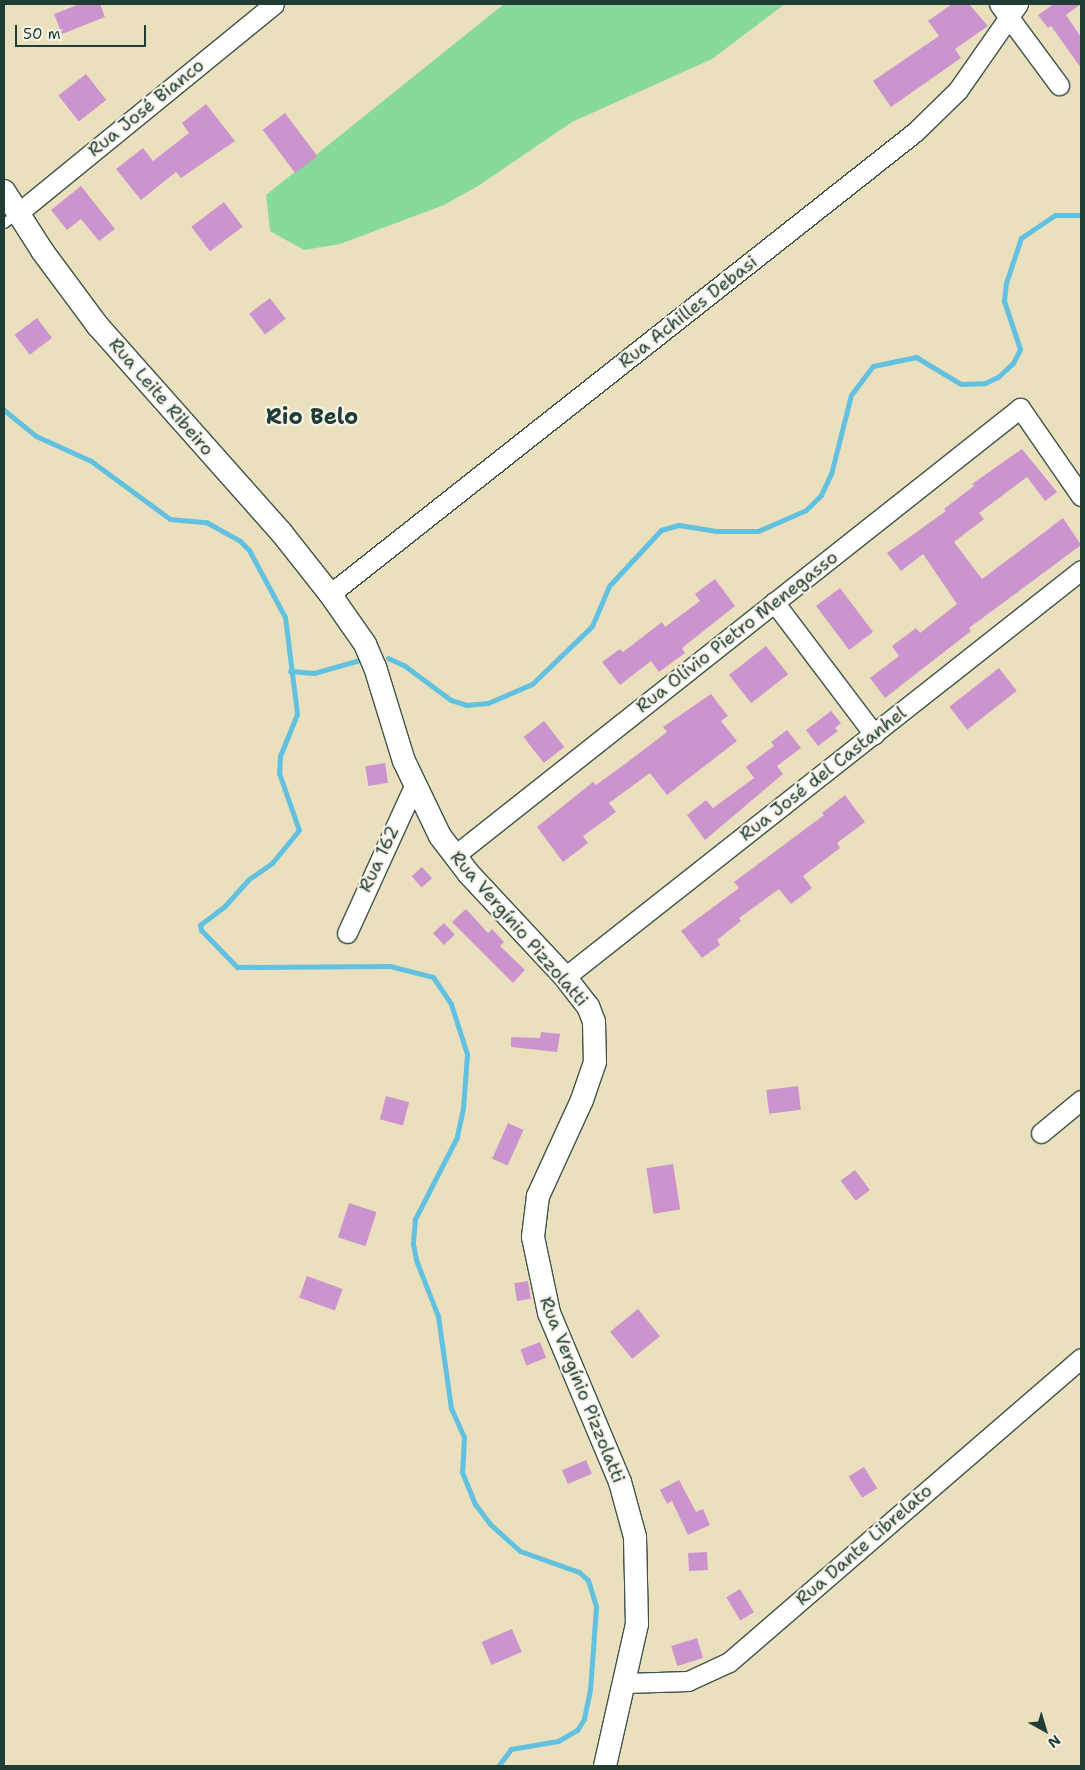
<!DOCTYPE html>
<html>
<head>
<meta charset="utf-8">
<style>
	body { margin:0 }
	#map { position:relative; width:1085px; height:1770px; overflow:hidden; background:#ebe0be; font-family:"Shantell Sans",sans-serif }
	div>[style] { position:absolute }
	.green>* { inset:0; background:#87da9b }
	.stream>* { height:5px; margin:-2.5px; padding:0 2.5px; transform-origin:2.5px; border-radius:2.5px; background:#62c1e0 }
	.building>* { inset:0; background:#cc94ce; transform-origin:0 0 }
	.roads { filter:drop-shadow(1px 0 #3e5549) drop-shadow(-1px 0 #3e5549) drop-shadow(0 1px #3e5549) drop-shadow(0 -1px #3e5549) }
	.service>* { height:9px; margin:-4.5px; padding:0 4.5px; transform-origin:4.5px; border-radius:4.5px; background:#fff }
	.minor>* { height:19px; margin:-9.5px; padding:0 9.5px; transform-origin:9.5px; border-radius:9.5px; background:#fff }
	.tertiary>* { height:22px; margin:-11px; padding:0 11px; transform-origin:11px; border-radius:11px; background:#fff }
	span { translate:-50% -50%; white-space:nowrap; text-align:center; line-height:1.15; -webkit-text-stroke:4.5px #f7f3e8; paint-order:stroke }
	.street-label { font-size:18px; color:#1f3d34 }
	.district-label { font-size:22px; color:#1f3d34; font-weight:700 }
	.frame { position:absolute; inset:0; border:5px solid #1f3d34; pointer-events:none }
	.north { position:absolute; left:1020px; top:1705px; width:50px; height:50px; -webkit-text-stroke:4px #f7f3e8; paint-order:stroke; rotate:141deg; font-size:14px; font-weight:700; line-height:20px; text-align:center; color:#1f3d34 }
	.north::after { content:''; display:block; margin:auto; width:18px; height:22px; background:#1f3d34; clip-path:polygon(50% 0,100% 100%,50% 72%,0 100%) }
	.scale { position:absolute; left:15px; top:25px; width:131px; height:22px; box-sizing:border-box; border:2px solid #1f3d34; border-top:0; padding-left:6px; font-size:15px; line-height:18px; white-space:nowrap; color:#1f3d34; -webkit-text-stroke:4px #f7f3e8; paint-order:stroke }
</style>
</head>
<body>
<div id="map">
	<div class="green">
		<div style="clip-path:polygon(504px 4px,785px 4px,712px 59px,572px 122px,478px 186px,444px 205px,340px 244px,304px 250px,270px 231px,266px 195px)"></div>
	</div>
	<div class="stream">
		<div style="left:4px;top:410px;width:41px;rotate:39.1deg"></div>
		<div style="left:36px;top:436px;width:60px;rotate:24.4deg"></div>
		<div style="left:91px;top:461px;width:98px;rotate:36.3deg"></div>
		<div style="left:170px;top:519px;width:36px;rotate:5deg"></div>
		<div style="left:206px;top:522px;width:39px;rotate:29deg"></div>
		<div style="left:240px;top:541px;width:13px;rotate:45deg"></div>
		<div style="left:249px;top:550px;width:76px;rotate:61.8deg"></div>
		<div style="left:285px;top:617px;width:98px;rotate:82.9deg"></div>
		<div style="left:297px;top:714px;width:45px;rotate:112deg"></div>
		<div style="left:280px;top:756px;width:17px;rotate:93deg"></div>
		<div style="left:279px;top:773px;width:60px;rotate:70.7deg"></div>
		<div style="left:299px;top:830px;width:43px;rotate:129.3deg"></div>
		<div style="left:272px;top:863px;width:28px;rotate:145deg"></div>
		<div style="left:249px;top:879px;width:36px;rotate:132deg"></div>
		<div style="left:225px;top:906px;width:31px;rotate:143deg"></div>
		<div style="left:200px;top:925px;width:5px;rotate:79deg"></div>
		<div style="left:201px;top:930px;width:52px;rotate:45.8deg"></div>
		<div style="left:237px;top:967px;width:153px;rotate:-0.4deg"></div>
		<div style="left:390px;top:966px;width:44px;rotate:14.3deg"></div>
		<div style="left:433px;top:977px;width:32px;rotate:56deg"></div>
		<div style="left:451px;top:1004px;width:52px;rotate:72.3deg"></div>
		<div style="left:467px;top:1054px;width:54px;rotate:94.2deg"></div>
		<div style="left:463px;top:1108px;width:30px;rotate:102deg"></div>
		<div style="left:457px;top:1137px;width:92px;rotate:117.1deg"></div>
		<div style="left:415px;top:1219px;width:25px;rotate:95deg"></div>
		<div style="left:413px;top:1244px;width:16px;rotate:79deg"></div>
		<div style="left:416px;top:1260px;width:60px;rotate:68.6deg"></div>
		<div style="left:438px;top:1316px;width:93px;rotate:82deg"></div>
		<div style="left:451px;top:1408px;width:32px;rotate:66deg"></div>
		<div style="left:464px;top:1437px;width:35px;rotate:93deg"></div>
		<div style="left:462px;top:1472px;width:35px;rotate:68deg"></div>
		<div style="left:475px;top:1504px;width:25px;rotate:53deg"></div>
		<div style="left:490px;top:1524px;width:40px;rotate:42deg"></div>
		<div style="left:520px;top:1551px;width:63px;rotate:19.6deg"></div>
		<div style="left:579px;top:1572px;width:12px;rotate:42deg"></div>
		<div style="left:588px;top:1580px;width:28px;rotate:73deg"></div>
		<div style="left:596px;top:1607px;width:83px;rotate:94.1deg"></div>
		<div style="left:590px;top:1690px;width:30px;rotate:102deg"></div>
		<div style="left:584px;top:1719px;width:13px;rotate:122deg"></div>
		<div style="left:577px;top:1730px;width:22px;rotate:150deg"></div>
		<div style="left:558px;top:1741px;width:48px;rotate:170.3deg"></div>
		<div style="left:511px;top:1749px;width:21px;rotate:127deg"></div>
		<div style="left:388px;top:658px;width:19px;rotate:25deg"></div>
		<div style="left:405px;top:666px;width:57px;rotate:36.5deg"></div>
		<div style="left:451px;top:700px;width:16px;rotate:18deg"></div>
		<div style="left:466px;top:705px;width:22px;rotate:-5deg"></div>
		<div style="left:488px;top:703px;width:48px;rotate:-23.4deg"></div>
		<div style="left:532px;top:684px;width:83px;rotate:-44deg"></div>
		<div style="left:592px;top:626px;width:43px;rotate:-67deg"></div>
		<div style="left:609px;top:586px;width:76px;rotate:-47.1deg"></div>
		<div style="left:661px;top:530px;width:19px;rotate:-16deg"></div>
		<div style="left:679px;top:525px;width:38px;rotate:9deg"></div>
		<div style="left:717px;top:531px;width:41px"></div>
		<div style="left:758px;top:531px;width:52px;rotate:-23.6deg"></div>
		<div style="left:806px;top:510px;width:21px;rotate:-45deg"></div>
		<div style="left:821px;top:495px;width:23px;rotate:-65deg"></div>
		<div style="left:831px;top:474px;width:81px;rotate:-75.8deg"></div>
		<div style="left:851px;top:395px;width:36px;rotate:-53deg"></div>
		<div style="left:873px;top:366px;width:44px;rotate:-11.8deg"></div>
		<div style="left:916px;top:357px;width:52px;rotate:31deg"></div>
		<div style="left:961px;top:384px;width:24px;rotate:-2deg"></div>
		<div style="left:985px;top:383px;width:14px;rotate:-25deg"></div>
		<div style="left:998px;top:377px;width:21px;rotate:-43deg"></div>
		<div style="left:1013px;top:363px;width:16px;rotate:-63deg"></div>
		<div style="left:1020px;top:349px;width:51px;rotate:-108.4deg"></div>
		<div style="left:1004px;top:301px;width:18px;rotate:-84deg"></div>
		<div style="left:1006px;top:283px;width:47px;rotate:-71.6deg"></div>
		<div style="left:1021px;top:238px;width:41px;rotate:-34.1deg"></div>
		<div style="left:1055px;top:215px;width:26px"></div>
		<div style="left:290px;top:671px;width:24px;rotate:5deg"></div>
		<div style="left:314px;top:673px;width:48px;rotate:-15.8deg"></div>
	</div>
	<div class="building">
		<div style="clip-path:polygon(80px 4px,100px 4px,105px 17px,62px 34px,54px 14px)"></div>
		<div style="clip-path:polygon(952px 4px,969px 4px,988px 26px,955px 49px,961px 58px,891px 107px,873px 81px,939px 36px,928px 21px)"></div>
		<div style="clip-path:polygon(1054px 4px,1081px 4px,1066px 15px,1081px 37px,1081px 68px,1051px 26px,1048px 28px,1038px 15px)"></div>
		<div style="left:86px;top:74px;width:33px;height:35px;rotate:52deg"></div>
		<div style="clip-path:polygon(206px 104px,235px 141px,181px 178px,176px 172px,141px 200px,116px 169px,143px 148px,153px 161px,189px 133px,182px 123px)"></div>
		<div style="left:285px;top:113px;width:54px;height:28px;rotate:53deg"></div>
		<div style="clip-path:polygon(81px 186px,115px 229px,99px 241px,81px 219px,67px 230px,51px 210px)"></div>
		<div style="left:224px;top:202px;width:31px;height:41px;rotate:53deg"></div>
		<div style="left:270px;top:298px;width:26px;height:26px;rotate:53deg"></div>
		<div style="left:37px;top:318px;width:25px;height:28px;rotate:53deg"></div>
		<div style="clip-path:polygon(1022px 449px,1057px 492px,1045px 501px,1027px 477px,979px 513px,984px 519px,954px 542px,982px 579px,1063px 518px,1081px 545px,969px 628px,971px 631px,885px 698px,870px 678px,899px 656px,892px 646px,916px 628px,920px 633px,957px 604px,923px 554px,901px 571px,887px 553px,946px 511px,944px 509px,974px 486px,972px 484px)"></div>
		<div style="clip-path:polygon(715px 579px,735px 606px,682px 648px,685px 653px,659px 672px,651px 661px,620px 685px,602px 662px,620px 649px,623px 652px,662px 622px,665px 627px,700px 601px,695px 594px)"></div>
		<div style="left:840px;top:588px;width:55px;height:30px;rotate:53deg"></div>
		<div style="left:766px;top:646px;width:36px;height:47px;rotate:52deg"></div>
		<div style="left:999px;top:668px;width:29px;height:63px;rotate:52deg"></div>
		<div style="clip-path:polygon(711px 694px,728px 716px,721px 721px,737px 741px,667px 795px,650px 773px,609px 803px,616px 812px,583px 836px,588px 843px,563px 862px,537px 827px,593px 782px,596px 785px,625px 764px,667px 732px,663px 727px)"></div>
		<div style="clip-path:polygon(831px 711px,841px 723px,835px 728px,838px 731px,818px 746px,806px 730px)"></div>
		<div style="left:544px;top:721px;width:33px;height:26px;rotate:52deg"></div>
		<div style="clip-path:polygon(787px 730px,801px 748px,777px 766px,783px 774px,705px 840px,687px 815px,706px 800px,713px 808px,754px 778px,746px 767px,774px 746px,771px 742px)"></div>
		<div style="left:385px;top:763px;width:20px;height:20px;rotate:81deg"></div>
		<div style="clip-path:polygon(845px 795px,865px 822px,837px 843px,840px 848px,803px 876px,812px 888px,791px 904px,779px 889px,739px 918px,741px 921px,717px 940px,720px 945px,702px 958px,681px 931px,739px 888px,734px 882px,824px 815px,822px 813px)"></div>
		<div style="left:422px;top:867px;width:15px;height:14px;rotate:48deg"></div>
		<div style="clip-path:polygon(466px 909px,488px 933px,492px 929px,504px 942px,500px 946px,525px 970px,513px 983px,452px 922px)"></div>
		<div style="left:444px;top:923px;width:16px;height:15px;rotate:47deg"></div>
		<div style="clip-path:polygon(541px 1032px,560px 1034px,557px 1052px,511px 1047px,511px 1037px,540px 1038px)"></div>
		<div style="left:798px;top:1086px;width:24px;height:32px;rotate:83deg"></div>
		<div style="left:386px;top:1096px;width:24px;height:24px;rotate:15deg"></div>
		<div style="left:508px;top:1123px;width:17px;height:39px;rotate:24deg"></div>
		<div style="left:673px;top:1164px;width:46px;height:27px;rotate:81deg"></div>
		<div style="left:855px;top:1170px;width:25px;height:18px;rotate:53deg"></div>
		<div style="left:349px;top:1203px;width:29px;height:36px;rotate:18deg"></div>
		<div style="left:307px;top:1276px;width:38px;height:23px;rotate:20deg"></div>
		<div style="left:528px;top:1281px;width:18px;height:14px;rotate:81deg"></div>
		<div style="left:638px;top:1309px;width:35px;height:36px;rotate:51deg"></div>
		<div style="left:540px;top:1342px;width:17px;height:21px;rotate:69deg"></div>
		<div style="left:586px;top:1460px;width:15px;height:26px;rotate:67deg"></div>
		<div style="left:864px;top:1467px;width:25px;height:18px;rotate:58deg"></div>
		<div style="clip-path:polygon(679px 1480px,696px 1512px,703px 1509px,710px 1525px,688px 1535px,672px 1501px,667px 1504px,660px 1490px)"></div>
		<div style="left:707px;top:1552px;width:18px;height:19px;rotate:87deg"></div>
		<div style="left:740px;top:1589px;width:27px;height:16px;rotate:59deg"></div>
		<div style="left:512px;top:1629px;width:25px;height:33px;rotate:67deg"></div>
		<div style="left:697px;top:1638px;width:21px;height:27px;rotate:73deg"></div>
	</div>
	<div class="roads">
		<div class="service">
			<div style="left:4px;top:223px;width:16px;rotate:-38deg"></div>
		</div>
		<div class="minor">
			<div style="left:999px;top:4px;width:101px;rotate:53.5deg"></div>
			<div style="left:18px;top:213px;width:330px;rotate:-39.2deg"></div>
			<div style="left:330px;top:594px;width:745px;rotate:-38.3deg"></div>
			<div style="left:915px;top:132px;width:60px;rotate:-44.3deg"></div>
			<div style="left:958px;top:90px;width:105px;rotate:-55.1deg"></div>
			<div style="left:774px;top:602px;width:166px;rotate:52.9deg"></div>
			<div style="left:454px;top:856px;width:722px;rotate:-38.36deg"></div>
			<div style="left:1020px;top:408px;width:107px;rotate:55.3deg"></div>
			<div style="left:347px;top:933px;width:162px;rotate:-65.5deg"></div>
			<div style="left:565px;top:977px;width:657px;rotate:-38.26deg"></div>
			<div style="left:1041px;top:1133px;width:52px;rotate:-39.5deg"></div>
			<div style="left:626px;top:1683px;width:62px;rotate:-1.8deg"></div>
			<div style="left:688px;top:1681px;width:45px;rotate:-24.9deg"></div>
			<div style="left:729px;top:1662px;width:465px;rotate:-40.8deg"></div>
		</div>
		<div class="tertiary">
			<div style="left:4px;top:191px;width:72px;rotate:57.4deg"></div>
			<div style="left:43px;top:252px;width:92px;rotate:53.4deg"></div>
			<div style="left:98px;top:326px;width:276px;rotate:48.4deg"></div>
			<div style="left:281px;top:532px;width:79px;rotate:51.7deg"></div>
			<div style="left:330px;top:594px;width:61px;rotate:55deg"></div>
			<div style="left:365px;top:644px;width:25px;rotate:67deg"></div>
			<div style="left:375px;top:667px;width:98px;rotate:72.9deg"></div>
			<div style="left:404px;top:761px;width:83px;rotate:64.4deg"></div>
			<div style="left:440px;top:836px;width:48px;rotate:52.7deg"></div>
			<div style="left:469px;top:874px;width:141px;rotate:47deg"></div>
			<div style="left:565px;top:977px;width:37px;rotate:52deg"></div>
			<div style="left:588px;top:1006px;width:17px;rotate:69deg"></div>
			<div style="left:594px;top:1022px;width:40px;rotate:88.6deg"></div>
			<div style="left:595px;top:1062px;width:40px;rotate:108.9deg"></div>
			<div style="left:582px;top:1100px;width:106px;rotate:114.6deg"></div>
			<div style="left:538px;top:1196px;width:41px;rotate:97deg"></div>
			<div style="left:533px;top:1237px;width:78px;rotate:78.1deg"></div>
			<div style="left:549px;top:1313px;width:183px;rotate:67.2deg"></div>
			<div style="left:620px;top:1482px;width:57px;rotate:74.7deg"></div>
			<div style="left:635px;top:1537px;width:87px;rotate:88.7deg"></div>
			<div style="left:637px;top:1624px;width:146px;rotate:102.7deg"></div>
		</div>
	</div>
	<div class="street-label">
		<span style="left:146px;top:108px;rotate:-39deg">Rua José Bianco</span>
		<span style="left:688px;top:312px;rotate:-38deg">Rua Achilles Debasi</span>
		<span style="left:161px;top:397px;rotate:49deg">Rua Leite Ribeiro</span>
		<span style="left:737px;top:632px;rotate:-38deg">Rua Olívio Pietro Menegasso</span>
		<span style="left:823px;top:774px;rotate:-38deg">Rua José del Castanhel</span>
		<span style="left:379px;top:859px;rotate:-65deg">Rua 162</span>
		<span style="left:519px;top:929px;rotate:49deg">Rua Vergínio Pizzolatti</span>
		<span style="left:582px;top:1390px;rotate:68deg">Rua Vergínio Pizzolatti</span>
		<span style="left:864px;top:1545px;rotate:-41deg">Rua Dante Librelato</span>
	</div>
	<div class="district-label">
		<span style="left:312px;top:417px">Rio Belo</span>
	</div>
	<div class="frame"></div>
	<div class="north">N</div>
	<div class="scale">50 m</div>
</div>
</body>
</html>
